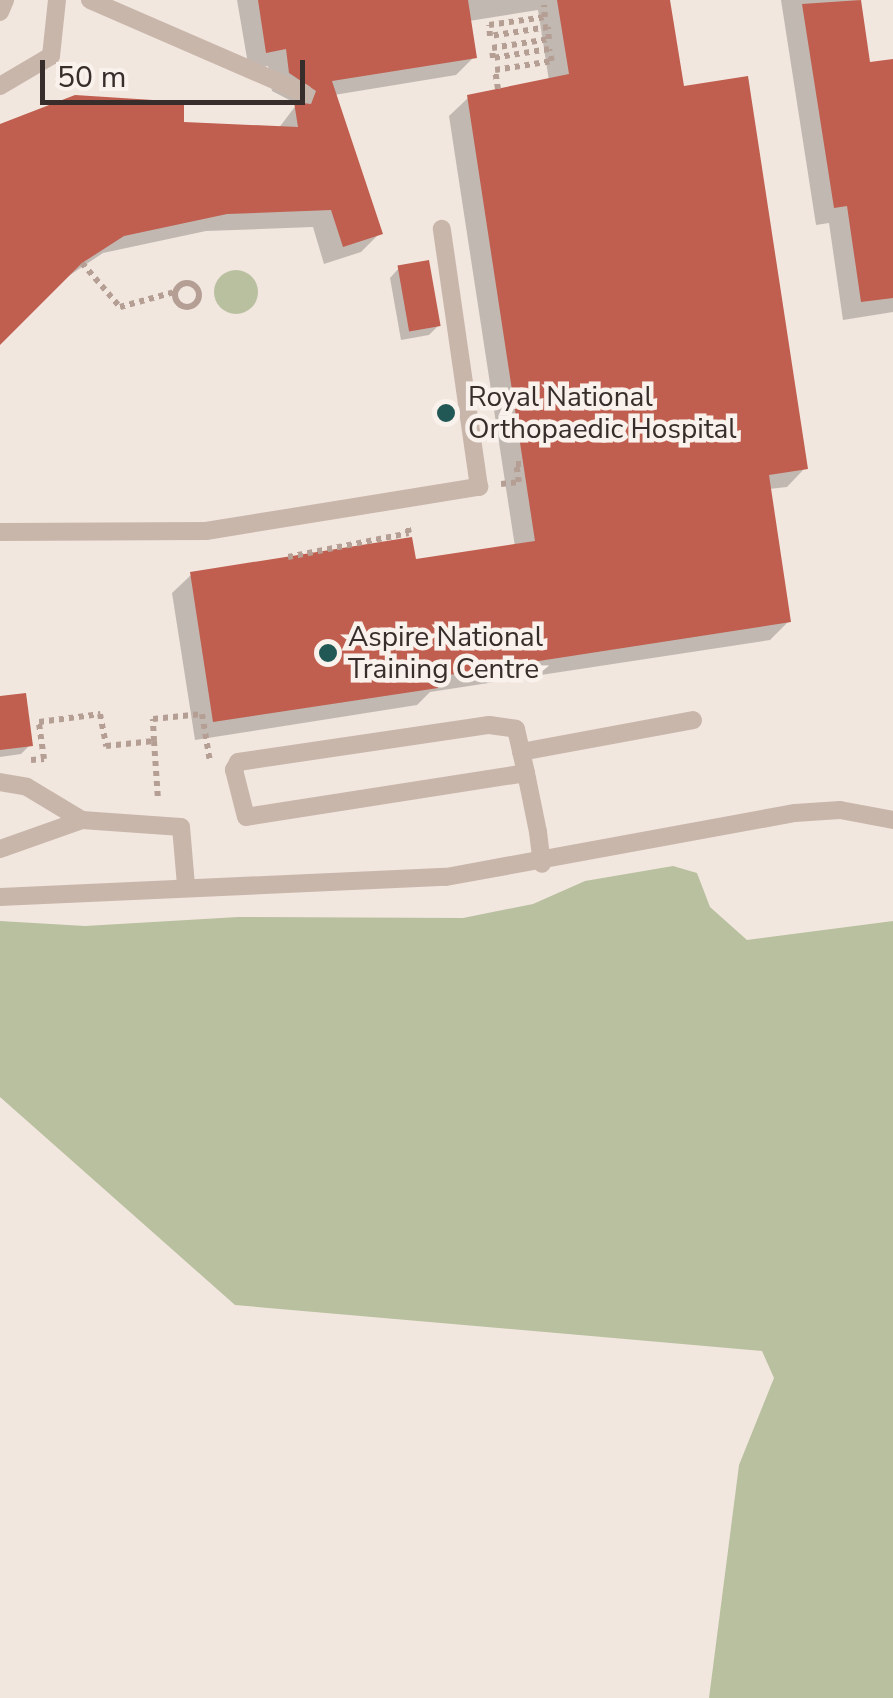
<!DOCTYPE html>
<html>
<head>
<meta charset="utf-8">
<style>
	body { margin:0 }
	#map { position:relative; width:893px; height:1698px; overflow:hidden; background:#f2e7df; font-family:"Nunito Sans",sans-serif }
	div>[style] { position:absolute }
	.green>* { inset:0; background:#b9c09f }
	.round { border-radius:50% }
	.shadow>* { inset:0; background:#0003 }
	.building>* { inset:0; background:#c05e4f; transform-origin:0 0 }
	.path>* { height:6px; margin-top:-3px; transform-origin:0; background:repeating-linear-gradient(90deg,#b59f95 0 5px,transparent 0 10px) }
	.path>.ring { margin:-3px; padding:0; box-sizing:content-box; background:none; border:6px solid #b59f95; border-radius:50% }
	.lane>* { height:18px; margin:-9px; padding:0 9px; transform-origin:9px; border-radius:9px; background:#c9b6ab }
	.dots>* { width:28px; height:28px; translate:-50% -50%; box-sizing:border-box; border:5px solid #f9f1eb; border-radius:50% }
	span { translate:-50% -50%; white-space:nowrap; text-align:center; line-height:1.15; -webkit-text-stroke:9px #f9f1eb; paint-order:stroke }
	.poi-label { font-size:28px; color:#372d2a }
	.left { translate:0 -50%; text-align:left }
	.scale { position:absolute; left:40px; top:60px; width:265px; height:45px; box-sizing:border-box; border:5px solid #372d2a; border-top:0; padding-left:12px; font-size:30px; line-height:35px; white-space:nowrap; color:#372d2a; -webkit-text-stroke:8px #f9f1eb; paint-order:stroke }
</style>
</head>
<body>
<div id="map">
	<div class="green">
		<div class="round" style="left:214px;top:270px;width:44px;height:44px"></div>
		<div style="clip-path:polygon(673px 866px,697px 873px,710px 907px,747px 940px,893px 921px,893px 1698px,709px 1698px,739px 1465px,774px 1378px,762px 1351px,235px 1305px,0 1097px,0 921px,85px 926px,238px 917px,463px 918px,533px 904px,585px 881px)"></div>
	</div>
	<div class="shadow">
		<div style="clip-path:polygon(237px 0,668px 0,682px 89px,805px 468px,787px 487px,769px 489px,789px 621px,770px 640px,430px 692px,417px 705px,195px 740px,172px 593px,191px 575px,414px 562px,515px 547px,449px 116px,468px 98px,549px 81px,538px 10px,469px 21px,474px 57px,456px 75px,334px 95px,380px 233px,361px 252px,324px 264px,313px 227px,206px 231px,103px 253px,61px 281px,0 341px,0 127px,278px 129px,297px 104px,272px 91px,268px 66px,249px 70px)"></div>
		<div style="clip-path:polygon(781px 0,858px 0,868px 65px,893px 61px,893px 312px,843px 320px,829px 223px,816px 225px)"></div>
		<div style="clip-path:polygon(399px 268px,439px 325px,429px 335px,401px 340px,390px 278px)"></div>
		<div style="clip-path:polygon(0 697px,30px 745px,21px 754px,0 757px)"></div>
	</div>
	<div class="building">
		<div style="clip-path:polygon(258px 0,468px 0,477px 58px,332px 81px,383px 234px,343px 247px,331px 210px,227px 214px,124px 236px,82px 263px,0 345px,0 124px,75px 95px,184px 102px,184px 122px,298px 127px,294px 102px,311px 104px,316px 91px,289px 73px,286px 49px,266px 53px)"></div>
		<div style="clip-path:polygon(557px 0,670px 0,684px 86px,748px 76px,808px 469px,769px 475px,791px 622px,436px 677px,438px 688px,213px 722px,190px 572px,412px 537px,416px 559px,535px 541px,467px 95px,569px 74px)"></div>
		<div style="clip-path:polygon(861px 0,870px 62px,893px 59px,893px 298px,861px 302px,847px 206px,834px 208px,802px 4px)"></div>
		<div style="left:429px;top:260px;width:67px;height:32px;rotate:80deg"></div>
		<div style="clip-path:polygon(26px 693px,33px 746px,0 750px,0 696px)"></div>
	</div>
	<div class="path">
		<div style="left:498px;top:89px;width:19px;rotate:-99deg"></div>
		<div style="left:495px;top:70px;width:58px;rotate:-9deg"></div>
		<div style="left:552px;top:61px;width:12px;rotate:-104deg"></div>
		<div style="left:549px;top:49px;width:57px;rotate:170.9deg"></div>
		<div style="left:493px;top:58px;width:10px;rotate:-96deg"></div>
		<div style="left:492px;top:48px;width:58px;rotate:-9deg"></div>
		<div style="left:549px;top:39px;width:12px;rotate:-95deg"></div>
		<div style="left:548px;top:27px;width:59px;rotate:171.2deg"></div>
		<div style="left:490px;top:36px;width:11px;rotate:-95deg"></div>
		<div style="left:489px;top:25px;width:57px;rotate:-8.1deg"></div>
		<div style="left:545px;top:17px;width:12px;rotate:-95deg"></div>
		<div style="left:82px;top:263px;width:58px;rotate:49.2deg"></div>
		<div style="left:120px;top:307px;width:56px;rotate:-15.5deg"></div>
		<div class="ring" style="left:175px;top:283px;width:18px;height:18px"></div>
		<div style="left:501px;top:484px;width:18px;rotate:-6deg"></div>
		<div style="left:519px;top:482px;width:18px;rotate:-99deg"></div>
		<div style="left:516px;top:464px;width:7px"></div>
		<div style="left:288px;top:557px;width:123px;rotate:-11.2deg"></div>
		<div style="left:409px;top:533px;width:8px;rotate:-104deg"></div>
		<div style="left:154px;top:741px;width:58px;rotate:86.1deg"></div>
		<div style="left:31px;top:760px;width:13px;rotate:-4deg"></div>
		<div style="left:44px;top:759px;width:37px;rotate:-98deg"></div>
		<div style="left:39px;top:722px;width:62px;rotate:-7.5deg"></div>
		<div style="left:100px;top:714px;width:33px;rotate:79deg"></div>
		<div style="left:106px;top:746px;width:48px;rotate:-5.9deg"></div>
		<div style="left:154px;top:741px;width:22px;rotate:-93deg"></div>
		<div style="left:153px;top:719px;width:49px;rotate:-5.8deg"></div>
		<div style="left:202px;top:714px;width:49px;rotate:80.5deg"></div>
	</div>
	<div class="lane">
		<div style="left:90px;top:0;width:233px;rotate:23.5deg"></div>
		<div style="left:0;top:12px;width:13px;rotate:-67deg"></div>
		<div style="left:0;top:86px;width:59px;rotate:-30.5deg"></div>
		<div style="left:51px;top:56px;width:56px;rotate:-83.9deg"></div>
		<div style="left:0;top:532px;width:206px;rotate:-0.3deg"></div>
		<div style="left:206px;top:531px;width:277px;rotate:-9.2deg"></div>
		<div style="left:479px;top:487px;width:261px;rotate:-98.2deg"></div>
		<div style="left:521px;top:752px;width:175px;rotate:-10.5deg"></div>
		<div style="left:526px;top:773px;width:283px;rotate:171.1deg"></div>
		<div style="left:246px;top:817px;width:49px;rotate:-104.3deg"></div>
		<div style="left:234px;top:770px;width:9px;rotate:-63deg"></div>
		<div style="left:238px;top:762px;width:254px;rotate:-8.4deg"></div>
		<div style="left:489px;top:725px;width:27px;rotate:8deg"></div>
		<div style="left:516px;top:729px;width:45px;rotate:77.2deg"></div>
		<div style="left:526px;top:773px;width:60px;rotate:78.5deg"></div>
		<div style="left:538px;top:832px;width:32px;rotate:83deg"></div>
		<div style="left:0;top:782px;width:27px;rotate:10deg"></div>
		<div style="left:27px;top:787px;width:64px;rotate:31deg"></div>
		<div style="left:82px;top:820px;width:99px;rotate:4deg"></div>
		<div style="left:181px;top:827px;width:58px;rotate:85.1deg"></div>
		<div style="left:0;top:849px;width:87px;rotate:-19.5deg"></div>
		<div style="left:0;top:897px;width:446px;rotate:-2.6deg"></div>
		<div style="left:446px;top:877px;width:355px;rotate:-10.4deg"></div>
		<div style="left:795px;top:813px;width:45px;rotate:-3.8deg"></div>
		<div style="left:840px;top:810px;width:54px;rotate:10.7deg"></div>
	</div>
	<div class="dots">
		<div style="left:446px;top:413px;background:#215755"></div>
		<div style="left:328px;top:653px;background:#215755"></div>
	</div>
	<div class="poi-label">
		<span class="left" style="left:468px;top:413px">Royal National<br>Orthopaedic Hospital</span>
		<span class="left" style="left:348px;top:653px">Aspire National<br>Training Centre</span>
	</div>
	<div class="scale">50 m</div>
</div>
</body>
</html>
